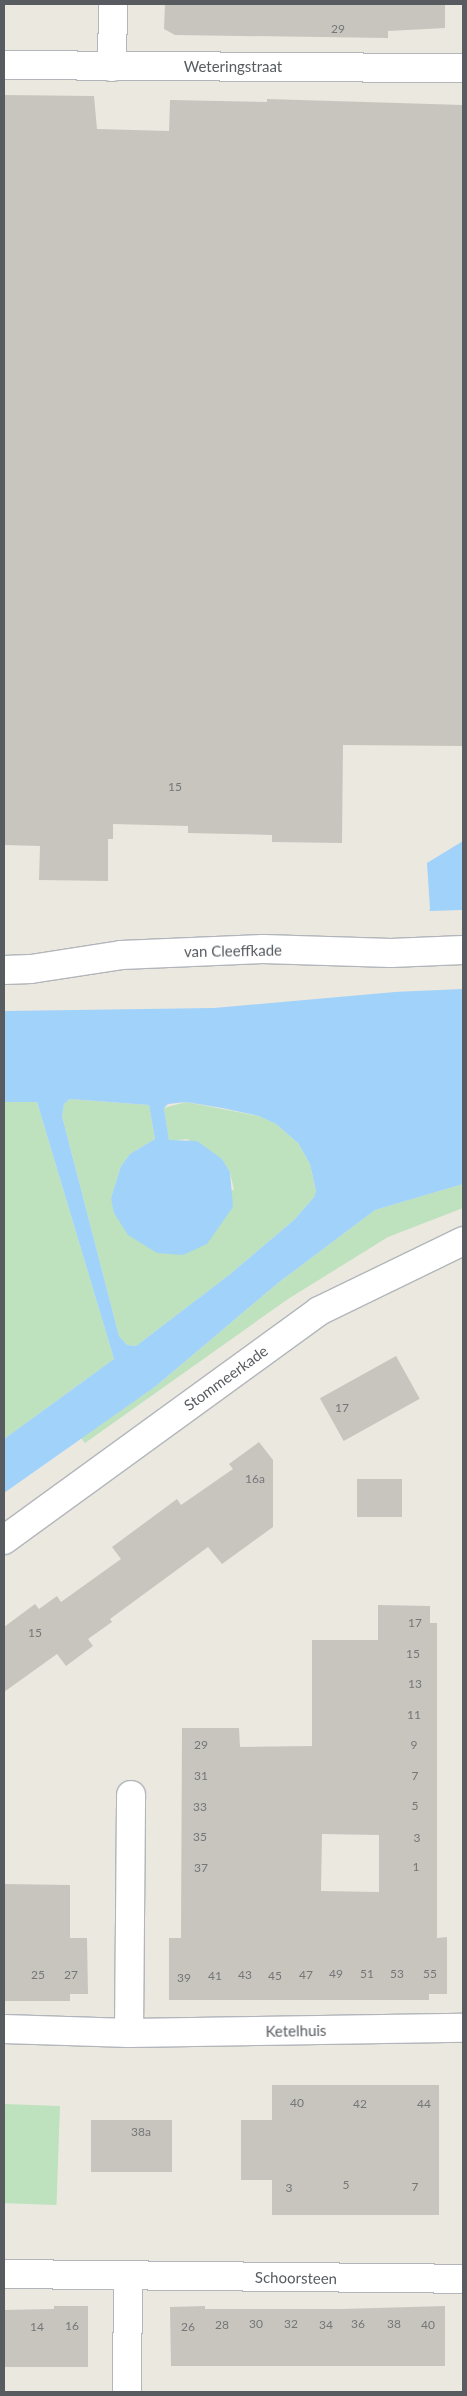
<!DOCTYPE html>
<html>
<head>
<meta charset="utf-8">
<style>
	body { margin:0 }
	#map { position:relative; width:467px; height:2396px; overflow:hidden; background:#ebe8e0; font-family:Lato,sans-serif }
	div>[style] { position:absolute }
	.green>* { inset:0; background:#bde2bd; transform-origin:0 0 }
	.water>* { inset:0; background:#a1d2fa }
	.pier>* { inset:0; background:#ebe8e0 }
	.building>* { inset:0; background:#c8c5bf; transform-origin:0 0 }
	.roads { filter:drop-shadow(1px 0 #b2b6ba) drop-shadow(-1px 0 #b2b6ba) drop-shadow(0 1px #b2b6ba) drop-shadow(0 -1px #b2b6ba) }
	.street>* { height:28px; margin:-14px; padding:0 14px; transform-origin:14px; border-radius:14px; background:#fff }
	.secondary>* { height:28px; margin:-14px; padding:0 14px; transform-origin:14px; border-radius:14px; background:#fff }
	span { translate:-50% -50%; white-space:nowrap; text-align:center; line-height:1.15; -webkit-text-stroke:4px #fff; paint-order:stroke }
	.number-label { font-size:12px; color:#747678 }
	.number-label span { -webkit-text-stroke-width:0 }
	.street-label { font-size:15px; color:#585c60 }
	.frame { position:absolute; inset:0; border:5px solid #585c60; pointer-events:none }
</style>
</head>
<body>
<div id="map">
	<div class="green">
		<div style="clip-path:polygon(70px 1099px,149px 1105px,155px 1139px,130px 1154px,121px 1166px,111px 1198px,234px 1190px,230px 1172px,222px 1159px,187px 1139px,169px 1141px,164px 1108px,186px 1102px,259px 1116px,276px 1124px,298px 1143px,310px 1164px,316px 1191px,314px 1197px,294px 1220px,229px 1275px,136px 1346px,127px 1345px,119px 1336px,62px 1116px,64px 1104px)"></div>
		<div style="clip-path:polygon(4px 1102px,37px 1102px,114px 1359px,4px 1439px)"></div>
		<div style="clip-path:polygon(463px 1184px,463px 1208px,388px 1237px,288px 1299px,85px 1443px,81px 1438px,156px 1386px,278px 1283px,375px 1210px)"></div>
		<div style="left:4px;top:2104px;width:56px;height:99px;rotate:2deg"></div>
	</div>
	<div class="water">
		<div style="clip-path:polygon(evenodd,463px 841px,463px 1184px,375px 1210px,278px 1283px,156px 1386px,4px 1493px,4px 1439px,114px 1359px,37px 1102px,4px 1102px,4px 1011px,214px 1008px,395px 992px,430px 909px,427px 863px,463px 841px,70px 1099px,149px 1105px,155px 1139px,130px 1154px,121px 1166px,111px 1198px,114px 1213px,128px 1235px,157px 1253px,183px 1255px,207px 1244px,233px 1207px,230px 1172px,222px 1159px,197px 1141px,169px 1140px,164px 1108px,168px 1104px,186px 1102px,222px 1108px,259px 1116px,276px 1124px,298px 1143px,310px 1164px,316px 1191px,314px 1197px,294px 1220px,229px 1275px,136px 1346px,127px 1345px,119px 1336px,62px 1116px,64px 1104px,70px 1099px)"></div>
	</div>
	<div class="pier">
		<div style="clip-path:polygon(463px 910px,463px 989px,393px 992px,428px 911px)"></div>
	</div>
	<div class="building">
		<div style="clip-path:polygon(165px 4px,445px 4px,445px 28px,388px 31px,388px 38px,175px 35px,164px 29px)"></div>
		<div style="clip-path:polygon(4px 95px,94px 96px,97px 129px,169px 131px,170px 100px,267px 102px,267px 99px,463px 105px,463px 746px,343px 745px,342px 843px,272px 842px,272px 835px,188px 833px,188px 826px,113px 824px,113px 839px,108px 839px,108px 881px,39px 880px,40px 846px,4px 845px)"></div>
		<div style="left:396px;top:1356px;width:49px;height:87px;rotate:61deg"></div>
		<div style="clip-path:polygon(259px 1442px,273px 1460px,273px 1527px,222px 1564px,208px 1547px,110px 1619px,112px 1622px,88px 1639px,93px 1646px,66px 1666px,57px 1654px,4px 1692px,4px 1627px,35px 1604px,39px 1609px,57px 1596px,61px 1602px,121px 1559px,112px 1547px,177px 1499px,181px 1505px,233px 1469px,229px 1464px)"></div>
		<div style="left:357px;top:1479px;width:45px;height:38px"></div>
		<div style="clip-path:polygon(evenodd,378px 1605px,430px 1606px,430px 1623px,437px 1623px,437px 1938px,447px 1937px,447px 1994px,429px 1994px,429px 2000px,169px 2000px,169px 1938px,181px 1938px,182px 1728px,239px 1728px,240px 1747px,312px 1746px,312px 1640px,378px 1640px,378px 1605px,322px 1834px,379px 1835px,379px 1892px,321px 1891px,322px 1834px)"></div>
		<div style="clip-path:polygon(4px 1884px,70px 1885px,70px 1938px,87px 1938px,88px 1994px,70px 1994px,70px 2001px,4px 2001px)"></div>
		<div style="clip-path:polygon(272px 2085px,439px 2085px,439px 2215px,272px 2215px,272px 2180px,241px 2180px,241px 2120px,272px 2120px)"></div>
		<div style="left:91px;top:2120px;width:81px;height:52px"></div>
		<div style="clip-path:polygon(54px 2306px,88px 2306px,88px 2367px,4px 2367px,4px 2310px,54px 2309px)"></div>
		<div style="clip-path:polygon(205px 2306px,205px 2309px,342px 2309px,445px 2306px,445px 2366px,171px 2366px,170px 2307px)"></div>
	</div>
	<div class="roads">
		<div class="street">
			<div style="left:4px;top:65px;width:459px;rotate:0.4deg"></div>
			<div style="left:112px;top:67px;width:63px;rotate:-89.1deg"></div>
			<div style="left:4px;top:1540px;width:389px;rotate:-36deg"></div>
			<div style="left:319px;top:1311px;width:160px;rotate:-25.9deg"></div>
			<div style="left:4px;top:2029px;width:125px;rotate:1.8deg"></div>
			<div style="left:129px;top:2033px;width:334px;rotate:-0.9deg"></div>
			<div style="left:129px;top:2033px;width:238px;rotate:-89.5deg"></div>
			<div style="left:4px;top:2274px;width:459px;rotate:0.6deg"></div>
			<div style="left:127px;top:2392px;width:116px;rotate:-89.5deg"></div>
		</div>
		<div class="secondary">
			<div style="left:4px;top:970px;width:27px;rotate:-2deg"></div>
			<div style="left:31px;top:969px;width:91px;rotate:-8.8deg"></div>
			<div style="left:121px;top:955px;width:142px;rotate:-2.4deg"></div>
			<div style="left:263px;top:949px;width:128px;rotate:1.8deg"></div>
			<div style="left:391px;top:953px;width:72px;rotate:-2.4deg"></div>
		</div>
	</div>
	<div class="number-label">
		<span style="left:338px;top:29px">29</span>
		<span style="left:175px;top:787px">15</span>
		<span style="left:342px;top:1408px">17</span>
		<span style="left:255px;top:1479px">16a</span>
		<span style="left:415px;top:1623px">17</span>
		<span style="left:35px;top:1633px">15</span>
		<span style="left:413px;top:1654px">15</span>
		<span style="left:415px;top:1684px">13</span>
		<span style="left:414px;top:1715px">11</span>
		<span style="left:201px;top:1745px">29</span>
		<span style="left:414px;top:1745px">9</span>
		<span style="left:201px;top:1776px">31</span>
		<span style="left:415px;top:1776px">7</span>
		<span style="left:415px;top:1806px">5</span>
		<span style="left:200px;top:1807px">33</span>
		<span style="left:200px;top:1837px">35</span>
		<span style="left:417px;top:1838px">3</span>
		<span style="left:416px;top:1867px">1</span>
		<span style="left:201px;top:1868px">37</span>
		<span style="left:336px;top:1974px">49</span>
		<span style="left:367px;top:1974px">51</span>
		<span style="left:397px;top:1974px">53</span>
		<span style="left:430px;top:1974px">55</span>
		<span style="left:38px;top:1975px">25</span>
		<span style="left:71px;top:1975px">27</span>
		<span style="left:245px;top:1975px">43</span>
		<span style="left:306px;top:1975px">47</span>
		<span style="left:215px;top:1976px">41</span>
		<span style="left:275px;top:1976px">45</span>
		<span style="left:184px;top:1978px">39</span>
		<span style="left:297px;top:2103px">40</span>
		<span style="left:360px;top:2104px">42</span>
		<span style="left:424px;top:2104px">44</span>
		<span style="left:141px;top:2132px">38a</span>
		<span style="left:346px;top:2185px">5</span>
		<span style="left:415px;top:2187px">7</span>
		<span style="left:289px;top:2188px">3</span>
		<span style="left:256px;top:2324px">30</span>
		<span style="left:291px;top:2324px">32</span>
		<span style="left:358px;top:2324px">36</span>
		<span style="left:394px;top:2324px">38</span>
		<span style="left:222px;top:2325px">28</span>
		<span style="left:326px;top:2325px">34</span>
		<span style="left:428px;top:2325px">40</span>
		<span style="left:72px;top:2326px">16</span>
		<span style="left:37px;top:2327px">14</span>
		<span style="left:188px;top:2327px">26</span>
	</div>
	<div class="street-label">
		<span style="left:233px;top:67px">Weteringstraat</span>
		<span style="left:233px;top:951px;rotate:-1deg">van Cleeffkade</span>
		<span style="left:226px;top:1378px;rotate:-36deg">Stommeerkade</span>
		<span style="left:296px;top:2031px;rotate:-1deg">Ketelhuis</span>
		<span style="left:296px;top:2278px;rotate:1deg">Schoorsteen</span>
	</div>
	<div class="frame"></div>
</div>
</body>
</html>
